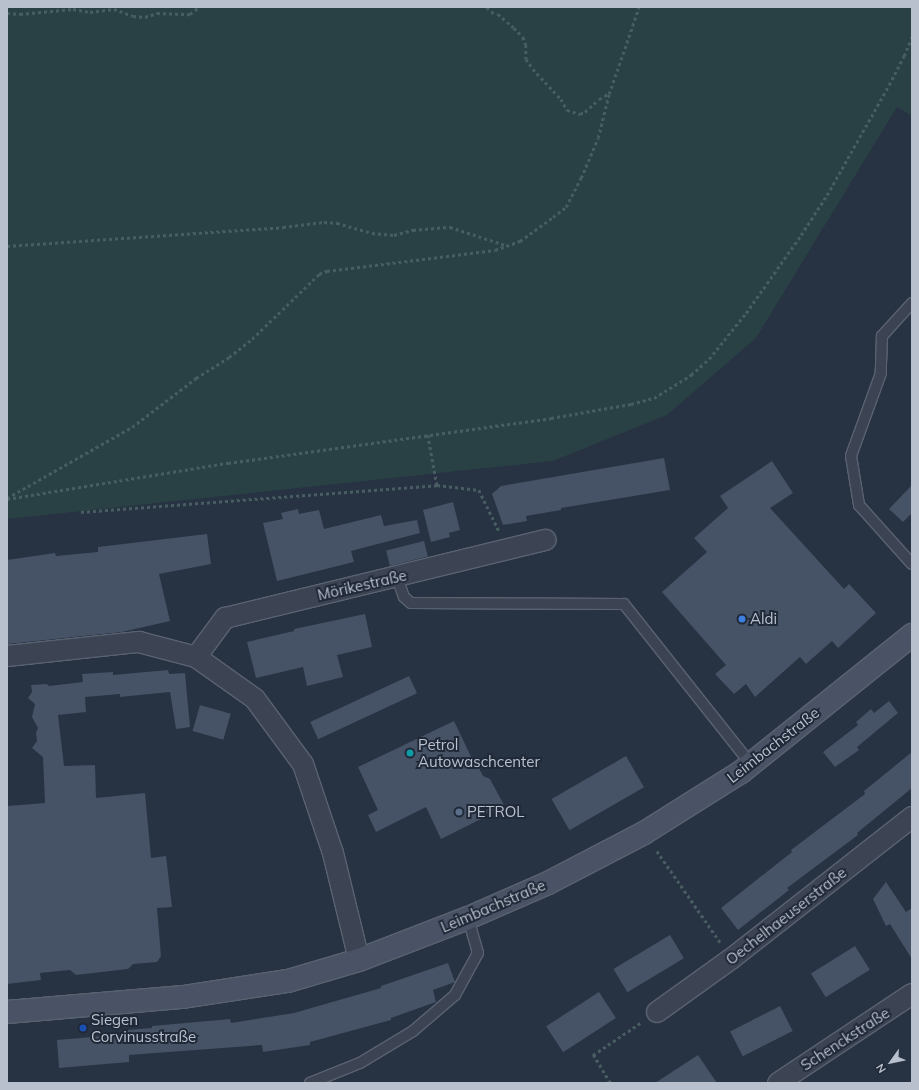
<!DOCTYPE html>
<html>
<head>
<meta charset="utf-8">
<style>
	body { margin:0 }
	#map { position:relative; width:919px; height:1090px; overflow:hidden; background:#273243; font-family:Mulish,sans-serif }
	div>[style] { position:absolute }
	.green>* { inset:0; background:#294044 }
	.building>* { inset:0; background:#465265; transform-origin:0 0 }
	.path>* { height:2.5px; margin-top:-1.25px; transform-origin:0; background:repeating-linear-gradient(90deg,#485d61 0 3px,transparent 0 6px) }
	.roads { filter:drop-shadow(1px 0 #5a6270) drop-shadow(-1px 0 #5a6270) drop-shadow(0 1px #5a6270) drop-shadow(0 -1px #5a6270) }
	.lane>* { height:10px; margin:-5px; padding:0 5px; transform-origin:5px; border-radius:5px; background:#3c4453 }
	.street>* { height:20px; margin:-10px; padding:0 10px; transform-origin:10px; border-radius:10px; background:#3c4453 }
	.secondary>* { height:22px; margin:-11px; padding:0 11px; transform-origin:11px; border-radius:11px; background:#4a5366 }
	.dots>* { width:11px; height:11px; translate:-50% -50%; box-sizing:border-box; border:2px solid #202938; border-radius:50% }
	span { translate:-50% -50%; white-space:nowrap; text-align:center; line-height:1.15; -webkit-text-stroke:4px #202938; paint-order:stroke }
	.street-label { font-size:15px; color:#b9c0cd }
	.poi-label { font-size:15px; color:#b9c0cd }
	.left { translate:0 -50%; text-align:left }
	.frame { position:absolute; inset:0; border:8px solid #b9c0cd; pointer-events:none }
	.north { position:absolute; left:871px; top:1042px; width:40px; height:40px; -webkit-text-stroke:3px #202938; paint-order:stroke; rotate:237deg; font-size:11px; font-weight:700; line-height:16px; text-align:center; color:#b9c0cd }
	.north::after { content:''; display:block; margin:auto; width:14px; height:18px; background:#b9c0cd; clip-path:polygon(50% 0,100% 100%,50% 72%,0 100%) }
</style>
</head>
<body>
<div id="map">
	<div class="green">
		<div style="clip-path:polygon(7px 7px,912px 7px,912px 116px,897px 107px,756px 338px,667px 415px,553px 461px,7px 519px)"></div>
	</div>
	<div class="building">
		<div style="clip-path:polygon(664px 458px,670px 490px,561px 508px,561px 510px,526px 516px,527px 521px,503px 525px,492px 494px,501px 486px)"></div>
		<div style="clip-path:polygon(772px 461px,793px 493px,770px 508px,844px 589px,849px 584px,876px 613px,838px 648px,832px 641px,806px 664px,800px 657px,755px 697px,746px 684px,734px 694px,715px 674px,726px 665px,662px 592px,707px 552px,694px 538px,728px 508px,720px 496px)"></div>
		<div style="clip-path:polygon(912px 485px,912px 513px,903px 522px,889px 509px)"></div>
		<div style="clip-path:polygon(453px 502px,460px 530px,449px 533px,450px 537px,431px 542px,423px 510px)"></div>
		<div style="clip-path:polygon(298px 509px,299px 514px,319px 510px,324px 529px,381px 515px,384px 526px,417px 520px,420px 533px,351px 551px,354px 562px,277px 581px,263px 523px,283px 519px,281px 513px)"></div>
		<div style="clip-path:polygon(207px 534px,211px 564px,159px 574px,170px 621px,122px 632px,7px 644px,7px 560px,55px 553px,56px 556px,98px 552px,98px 547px)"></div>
		<div style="left:424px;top:541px;width:16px;height:39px;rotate:76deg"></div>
		<div style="clip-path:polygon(365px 614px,372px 647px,337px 655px,343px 677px,307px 686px,303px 667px,256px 678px,247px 642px,294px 631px,294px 629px)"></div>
		<div style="clip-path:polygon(168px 670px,169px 674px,185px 673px,190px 727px,176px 729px,170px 692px,120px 697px,120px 694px,85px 697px,86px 712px,58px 715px,64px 766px,95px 765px,96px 798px,145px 793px,151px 858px,166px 856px,172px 907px,157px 908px,161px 956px,157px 962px,133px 964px,128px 969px,76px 975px,70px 970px,40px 973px,41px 980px,7px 984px,7px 806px,45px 803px,43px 757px,32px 748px,37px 741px,36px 733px,38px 728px,32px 717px,35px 704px,28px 698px,32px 692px,31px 685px,47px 684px,49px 686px,83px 682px,82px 674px,113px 672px,113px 675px)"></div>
		<div style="left:409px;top:676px;width:19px;height:109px;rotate:65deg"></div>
		<div style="clip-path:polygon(889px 701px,898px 713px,857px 747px,859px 750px,835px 767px,823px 752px,858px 725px,856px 722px,871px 709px,874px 713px)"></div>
		<div style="left:200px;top:705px;width:32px;height:27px;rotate:16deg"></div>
		<div style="clip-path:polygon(454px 721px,474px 763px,476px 762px,483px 776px,490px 779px,504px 805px,480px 817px,481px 819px,441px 839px,426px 807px,376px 832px,368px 815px,378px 810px,358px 767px)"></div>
		<div style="clip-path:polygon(912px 752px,912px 788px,857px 833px,858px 835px,787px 888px,789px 890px,738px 930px,721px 908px,792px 852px,791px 850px,865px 794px,864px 791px)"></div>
		<div style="left:626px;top:756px;width:36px;height:86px;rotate:60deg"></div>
		<div style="clip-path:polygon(886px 882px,906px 912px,912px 908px,912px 959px,890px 924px,886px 926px,873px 899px)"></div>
		<div style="left:670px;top:935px;width:27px;height:66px;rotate:59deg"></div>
		<div style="left:855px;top:946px;width:28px;height:52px;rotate:58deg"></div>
		<div style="clip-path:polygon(448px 963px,455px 982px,433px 990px,436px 1002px,391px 1018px,391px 1020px,310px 1042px,310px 1045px,263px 1052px,262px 1045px,129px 1055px,129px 1062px,59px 1068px,57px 1040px,127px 1034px,127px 1030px,152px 1028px,152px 1026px,230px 1019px,231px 1023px,294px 1013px,381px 988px,381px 986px)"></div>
		<div style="left:599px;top:992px;width:31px;height:63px;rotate:57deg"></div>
		<div style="left:780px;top:1006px;width:28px;height:56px;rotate:63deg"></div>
		<div style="clip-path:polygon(698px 1055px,717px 1083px,655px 1083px)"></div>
	</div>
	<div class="path">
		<div style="left:487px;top:7px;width:6px;rotate:51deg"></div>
		<div style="left:491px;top:12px;width:7px;rotate:16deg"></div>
		<div style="left:498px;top:14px;width:21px;rotate:41deg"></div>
		<div style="left:514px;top:28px;width:13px;rotate:45deg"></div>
		<div style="left:523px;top:37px;width:9px;rotate:69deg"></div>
		<div style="left:526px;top:45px;width:14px;rotate:90deg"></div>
		<div style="left:526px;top:59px;width:12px;rotate:55deg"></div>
		<div style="left:533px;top:69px;width:41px;rotate:47deg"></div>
		<div style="left:561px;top:99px;width:13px;rotate:61deg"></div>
		<div style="left:567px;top:110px;width:14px;rotate:17deg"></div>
		<div style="left:580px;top:114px;width:5px;rotate:-22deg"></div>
		<div style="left:585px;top:112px;width:19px;rotate:-43deg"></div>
		<div style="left:599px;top:99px;width:10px;rotate:-29deg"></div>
		<div style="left:7px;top:13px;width:13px;rotate:4deg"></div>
		<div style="left:20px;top:14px;width:53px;rotate:-5.4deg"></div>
		<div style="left:73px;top:9px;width:17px;rotate:10deg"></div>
		<div style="left:90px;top:12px;width:24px;rotate:-7deg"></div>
		<div style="left:114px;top:9px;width:20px;rotate:20deg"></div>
		<div style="left:133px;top:16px;width:12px;rotate:5deg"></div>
		<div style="left:145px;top:17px;width:13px;rotate:-18deg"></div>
		<div style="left:157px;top:13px;width:33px;rotate:2deg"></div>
		<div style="left:190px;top:14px;width:11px;rotate:-38deg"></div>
		<div style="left:7px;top:246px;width:277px;rotate:-3.9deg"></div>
		<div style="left:283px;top:227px;width:41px;rotate:-7deg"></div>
		<div style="left:324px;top:222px;width:13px;rotate:4deg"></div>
		<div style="left:337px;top:223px;width:36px;rotate:16deg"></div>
		<div style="left:372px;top:233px;width:22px;rotate:5deg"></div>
		<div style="left:394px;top:235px;width:20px;rotate:-15deg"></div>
		<div style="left:413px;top:230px;width:37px;rotate:-5deg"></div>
		<div style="left:450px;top:227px;width:61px;rotate:18.1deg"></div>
		<div style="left:428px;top:435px;width:51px;rotate:79.8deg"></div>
		<div style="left:437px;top:485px;width:42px;rotate:6.8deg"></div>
		<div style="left:479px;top:490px;width:46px;rotate:64deg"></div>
		<div style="left:7px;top:498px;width:144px;rotate:-29.6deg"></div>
		<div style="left:132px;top:427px;width:81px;rotate:-37.4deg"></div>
		<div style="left:196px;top:378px;width:39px;rotate:-32deg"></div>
		<div style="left:229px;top:357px;width:29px;rotate:-38deg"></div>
		<div style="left:252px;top:339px;width:93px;rotate:-44.1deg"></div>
		<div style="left:319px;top:274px;width:9px;rotate:-21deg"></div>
		<div style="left:327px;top:271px;width:169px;rotate:-7.1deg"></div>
		<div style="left:495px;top:250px;width:27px;rotate:-20deg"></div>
		<div style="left:520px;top:241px;width:41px;rotate:-36deg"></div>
		<div style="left:553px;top:217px;width:16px;rotate:-38deg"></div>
		<div style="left:566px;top:207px;width:33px;rotate:-63deg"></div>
		<div style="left:581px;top:178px;width:43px;rotate:-67deg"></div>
		<div style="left:598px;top:138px;width:45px;rotate:-76deg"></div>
		<div style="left:609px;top:94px;width:92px;rotate:-71deg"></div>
		<div style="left:7px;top:499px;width:224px;rotate:-9.3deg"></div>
		<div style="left:228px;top:463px;width:326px;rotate:-7.9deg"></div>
		<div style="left:551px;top:418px;width:81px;rotate:-9.9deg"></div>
		<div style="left:631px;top:404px;width:24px;rotate:-15deg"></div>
		<div style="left:654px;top:398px;width:44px;rotate:-31.9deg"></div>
		<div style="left:691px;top:375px;width:24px;rotate:-42deg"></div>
		<div style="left:709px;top:359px;width:59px;rotate:-51.2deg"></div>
		<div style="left:746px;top:313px;width:95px;rotate:-54.8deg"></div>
		<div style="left:801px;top:235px;width:48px;rotate:-57deg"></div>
		<div style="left:827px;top:195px;width:126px;rotate:-60.6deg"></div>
		<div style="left:889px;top:85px;width:33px;rotate:-63deg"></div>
		<div style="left:904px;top:56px;width:22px;rotate:-68deg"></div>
		<div style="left:81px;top:512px;width:357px;rotate:-4.3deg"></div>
		<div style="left:657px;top:851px;width:111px;rotate:55.3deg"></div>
		<div style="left:610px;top:1083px;width:33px;rotate:-121deg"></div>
		<div style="left:593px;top:1055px;width:57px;rotate:-34.2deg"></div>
	</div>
	<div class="roads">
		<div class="lane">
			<div style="left:912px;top:303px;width:45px;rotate:132.3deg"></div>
			<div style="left:882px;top:336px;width:37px;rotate:92deg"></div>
			<div style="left:881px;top:373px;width:88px;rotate:109.9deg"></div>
			<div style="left:851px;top:456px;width:50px;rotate:80.7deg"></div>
			<div style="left:859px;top:505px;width:79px;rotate:48.1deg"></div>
			<div style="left:397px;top:577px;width:21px;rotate:71deg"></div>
			<div style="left:404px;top:597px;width:9px;rotate:41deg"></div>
			<div style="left:411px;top:603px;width:213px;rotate:0.3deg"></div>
			<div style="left:624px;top:604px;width:204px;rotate:51.6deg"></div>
			<div style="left:310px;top:1083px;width:54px;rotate:-21.8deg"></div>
			<div style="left:360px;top:1063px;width:62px;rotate:-31.1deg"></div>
			<div style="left:413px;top:1031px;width:55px;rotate:-40.6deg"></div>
			<div style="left:455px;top:995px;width:48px;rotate:-61.3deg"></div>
			<div style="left:478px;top:953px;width:36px;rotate:-106deg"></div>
		</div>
		<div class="street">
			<div style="left:7px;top:656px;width:133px;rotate:-6.1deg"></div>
			<div style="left:139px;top:642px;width:59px;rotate:14.7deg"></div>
			<div style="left:196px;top:657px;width:72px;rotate:35.4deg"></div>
			<div style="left:255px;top:699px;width:81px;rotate:53.6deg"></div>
			<div style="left:303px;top:764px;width:94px;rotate:71.4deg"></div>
			<div style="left:333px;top:853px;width:110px;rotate:76.3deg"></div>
			<div style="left:196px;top:657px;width:49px;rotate:-53.4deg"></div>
			<div style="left:225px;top:618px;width:330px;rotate:-13.7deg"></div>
			<div style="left:657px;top:1012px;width:91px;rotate:-35.6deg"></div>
			<div style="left:731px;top:959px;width:230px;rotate:-38.1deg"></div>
			<div style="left:778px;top:1083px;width:161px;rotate:-33.6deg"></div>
		</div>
		<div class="secondary">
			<div style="left:7px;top:1012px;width:177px;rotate:-4.9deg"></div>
			<div style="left:183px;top:997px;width:106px;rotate:-8.7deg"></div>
			<div style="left:288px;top:981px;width:74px;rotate:-16.5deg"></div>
			<div style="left:359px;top:960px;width:117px;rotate:-21.1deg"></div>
			<div style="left:468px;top:918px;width:87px;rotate:-23.6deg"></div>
			<div style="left:548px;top:883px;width:108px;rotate:-27.5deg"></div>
			<div style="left:644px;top:833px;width:115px;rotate:-32.2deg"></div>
			<div style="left:741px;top:772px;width:219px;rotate:-38.7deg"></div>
		</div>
	</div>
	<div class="dots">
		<div style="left:742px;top:619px;background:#3f7fe0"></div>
		<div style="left:410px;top:753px;background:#0f9aa8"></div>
		<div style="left:459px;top:812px;background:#5c6f8a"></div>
		<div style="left:83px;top:1028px;background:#1a4fb4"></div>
	</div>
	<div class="street-label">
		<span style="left:362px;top:585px;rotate:-13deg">Mörikestraße</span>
		<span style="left:773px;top:745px;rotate:-38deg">Leimbachstraße</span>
		<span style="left:493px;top:906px;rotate:-23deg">Leimbachstraße</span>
		<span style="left:786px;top:916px;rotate:-38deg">Oechelhaeuserstraße</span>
		<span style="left:845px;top:1039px;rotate:-33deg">Schenckstraße</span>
	</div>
	<div class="poi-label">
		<span class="left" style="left:750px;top:619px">Aldi</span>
		<span class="left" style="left:418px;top:753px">Petrol<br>Autowaschcenter</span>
		<span class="left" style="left:467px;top:812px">PETROL</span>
		<span class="left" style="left:91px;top:1028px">Siegen<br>Corvinusstraße</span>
	</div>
	<div class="frame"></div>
	<div class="north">N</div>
</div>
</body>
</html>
